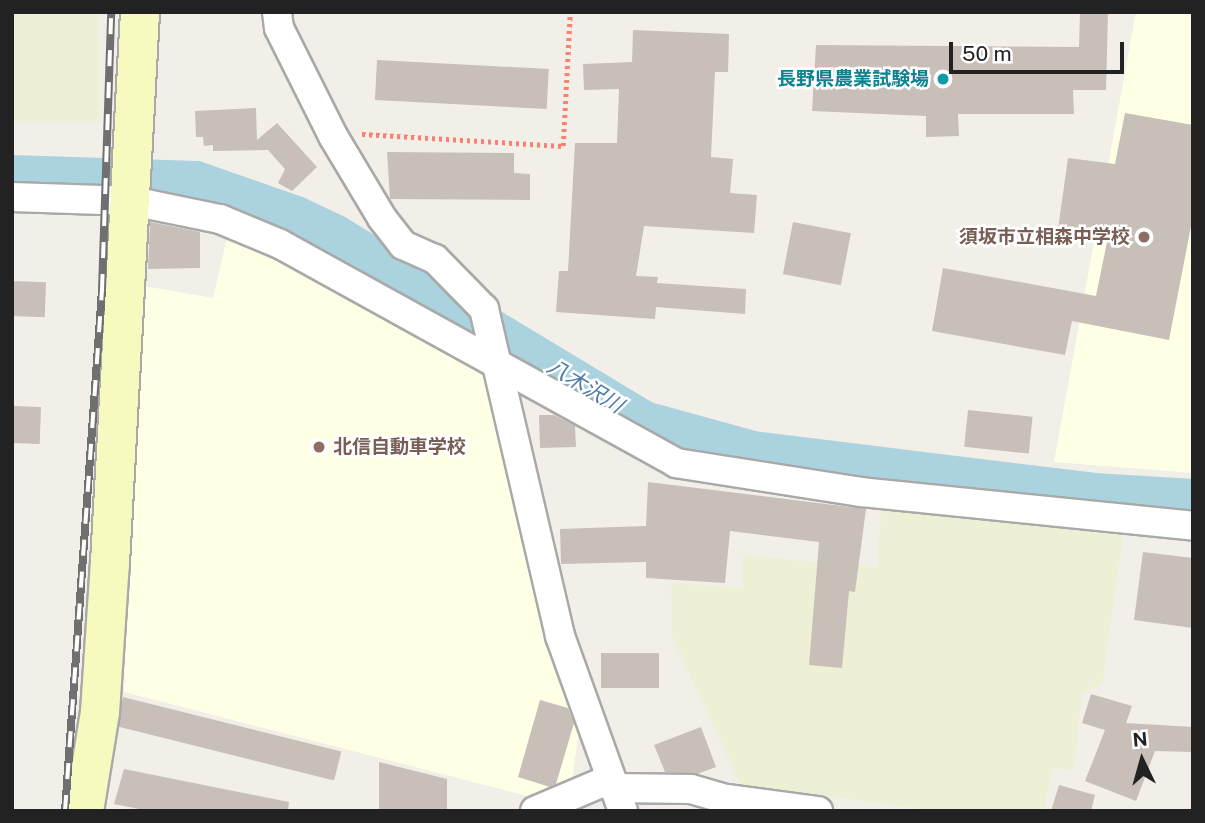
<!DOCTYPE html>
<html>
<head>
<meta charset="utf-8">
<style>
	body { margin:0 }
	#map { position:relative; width:1205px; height:823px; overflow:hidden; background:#f2efe9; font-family:"Public Sans","Noto Sans JP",sans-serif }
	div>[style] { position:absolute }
	.education>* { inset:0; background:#ffffe5 }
	.farmland>* { inset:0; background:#eef0d5; transform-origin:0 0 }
	.river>* { height:42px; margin:-21px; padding:0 21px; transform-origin:21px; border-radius:21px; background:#aad3df }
	.building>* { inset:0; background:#c7bfb8; transform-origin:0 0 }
	.path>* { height:4.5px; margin-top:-2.25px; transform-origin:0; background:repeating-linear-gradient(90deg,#fa8072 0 3.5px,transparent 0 7px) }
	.roads { filter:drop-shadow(2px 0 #a9a9a9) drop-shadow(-2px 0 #a9a9a9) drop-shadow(0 2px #a9a9a9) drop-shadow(0 -2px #a9a9a9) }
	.street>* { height:28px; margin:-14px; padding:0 14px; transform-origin:14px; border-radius:14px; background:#fff }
	.secondary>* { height:38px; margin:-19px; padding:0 19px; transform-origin:19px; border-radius:19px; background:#f7fabf }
	.rail>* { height:8px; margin-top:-4px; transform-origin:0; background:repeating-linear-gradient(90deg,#fff 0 16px,#707070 0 32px); box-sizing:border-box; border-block:2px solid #707070 }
	.dots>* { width:19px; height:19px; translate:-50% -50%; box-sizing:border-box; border:4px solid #fff; border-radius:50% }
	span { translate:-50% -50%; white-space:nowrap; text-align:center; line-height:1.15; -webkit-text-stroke:5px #fff; paint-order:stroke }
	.culture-label { font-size:19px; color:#0d838f; font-weight:700 }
	.right { translate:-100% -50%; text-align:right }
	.education-label { font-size:19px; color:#785e54; font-weight:700 }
	.left { translate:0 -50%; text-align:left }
	.water-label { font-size:21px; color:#4a7aab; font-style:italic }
	.frame { position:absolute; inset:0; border:14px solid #222; pointer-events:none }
	.north { position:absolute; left:1107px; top:725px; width:70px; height:70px; -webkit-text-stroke:5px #fff; paint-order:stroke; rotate:355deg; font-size:19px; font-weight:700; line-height:28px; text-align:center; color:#222 }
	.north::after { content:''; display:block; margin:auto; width:24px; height:32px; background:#222; clip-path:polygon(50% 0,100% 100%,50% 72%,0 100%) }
	.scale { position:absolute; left:949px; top:42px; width:175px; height:32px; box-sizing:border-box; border:4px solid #222; border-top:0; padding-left:9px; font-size:21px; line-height:24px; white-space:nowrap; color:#222; -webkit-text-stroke:5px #fff; paint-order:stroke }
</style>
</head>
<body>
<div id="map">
	<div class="education">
		<div style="clip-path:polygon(1136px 12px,1193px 12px,1193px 473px,1054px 462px)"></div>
		<div style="clip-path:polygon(227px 238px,334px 288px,488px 373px,540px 605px,579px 730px,572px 781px,539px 799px,124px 692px,138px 285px,213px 298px)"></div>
	</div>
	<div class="farmland">
		<div style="left:12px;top:12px;width:87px;height:109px"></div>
		<div style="clip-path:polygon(881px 508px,1124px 530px,1102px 685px,1082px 693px,1074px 770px,1053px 768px,1044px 811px,937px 811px,740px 784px,672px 637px,671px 582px,743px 589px,743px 555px,877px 568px)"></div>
	</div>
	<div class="river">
		<div style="left:12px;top:176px;width:184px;rotate:1.9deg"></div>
		<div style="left:196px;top:182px;width:106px;rotate:19.3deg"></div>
		<div style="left:296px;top:217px;width:42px;rotate:25.3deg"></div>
		<div style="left:334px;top:235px;width:362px;rotate:31.1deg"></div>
		<div style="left:644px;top:422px;width:113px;rotate:15.4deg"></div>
		<div style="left:753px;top:452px;width:344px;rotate:7deg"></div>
		<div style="left:1094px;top:494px;width:99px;rotate:3.5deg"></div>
	</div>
	<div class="building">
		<div style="clip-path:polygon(1080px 12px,1108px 12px,1106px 90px,1073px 90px,1074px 114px,958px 114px,959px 136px,926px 137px,926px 116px,812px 111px,816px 45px,1079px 47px)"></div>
		<div style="clip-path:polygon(633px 30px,729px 34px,728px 72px,715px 72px,711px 157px,733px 159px,730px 193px,757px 195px,754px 233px,644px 226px,636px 276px,658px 277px,657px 283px,746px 289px,745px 314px,656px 307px,655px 319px,556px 312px,559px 271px,568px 271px,575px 143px,617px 143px,619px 89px,584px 90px,583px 64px,632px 62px)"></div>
		<div style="left:377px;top:60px;width:172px;height:40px;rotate:3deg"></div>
		<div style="clip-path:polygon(256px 108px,257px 140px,277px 123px,317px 167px,292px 191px,278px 183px,285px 169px,268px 150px,213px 151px,213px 145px,204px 146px,203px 137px,196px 137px,195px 111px)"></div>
		<div style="clip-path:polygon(1125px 113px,1193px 125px,1193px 216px,1169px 340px,1072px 321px,1065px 355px,932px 331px,943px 268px,1096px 296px,1108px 237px,1058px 229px,1068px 158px,1115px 164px)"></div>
		<div style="clip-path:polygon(387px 152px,514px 153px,514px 173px,530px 174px,530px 200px,390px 199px)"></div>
		<div style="clip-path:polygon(150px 222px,200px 232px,200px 268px,148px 269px)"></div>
		<div style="left:793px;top:222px;width:59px;height:53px;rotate:11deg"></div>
		<div style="left:12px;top:281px;width:34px;height:35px;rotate:2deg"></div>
		<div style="left:12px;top:406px;width:29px;height:37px;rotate:2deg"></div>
		<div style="left:968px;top:410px;width:65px;height:37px;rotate:6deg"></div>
		<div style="clip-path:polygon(539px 415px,554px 415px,575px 426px,576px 447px,540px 448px)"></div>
		<div style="clip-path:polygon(648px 482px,866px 509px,855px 592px,849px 591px,842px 668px,809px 665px,819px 542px,730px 531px,725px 583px,646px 578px,646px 562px,561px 564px,560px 529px,646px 526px)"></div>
		<div style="clip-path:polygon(1143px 552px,1193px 558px,1193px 628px,1134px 620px)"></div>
		<div style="left:601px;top:653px;width:58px;height:35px"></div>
		<div style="clip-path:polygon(1091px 694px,1132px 706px,1126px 723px,1193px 727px,1193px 752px,1155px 751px,1136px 801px,1085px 781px,1105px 730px,1082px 723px)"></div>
		<div style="left:123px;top:697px;width:225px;height:30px;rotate:14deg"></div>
		<div style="clip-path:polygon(540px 700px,568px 708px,574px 723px,556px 784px,550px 787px,518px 777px)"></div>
		<div style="clip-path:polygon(701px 727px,716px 767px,697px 774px,665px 772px,654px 745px)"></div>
		<div style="clip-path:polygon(379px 762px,447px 779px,447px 811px,379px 811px)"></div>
		<div style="clip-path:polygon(124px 769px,289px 802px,288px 811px,149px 811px,114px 804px)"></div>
		<div style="clip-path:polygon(1059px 785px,1095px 795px,1091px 811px,1051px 811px)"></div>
	</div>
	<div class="path">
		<div style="left:362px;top:134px;width:201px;rotate:3.4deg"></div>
		<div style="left:563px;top:146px;width:134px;rotate:-87deg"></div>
	</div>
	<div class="roads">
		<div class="street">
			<div style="left:277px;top:12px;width:16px;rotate:83deg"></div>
			<div style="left:279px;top:28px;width:121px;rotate:63.4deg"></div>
			<div style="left:333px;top:136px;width:96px;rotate:59.1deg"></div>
			<div style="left:382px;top:218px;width:34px;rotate:52deg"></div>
			<div style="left:403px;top:245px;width:35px;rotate:24deg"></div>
			<div style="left:435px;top:259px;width:70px;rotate:45.6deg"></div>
			<div style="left:484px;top:309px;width:336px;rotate:76.9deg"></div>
			<div style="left:560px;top:636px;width:186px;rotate:70.2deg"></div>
			<div style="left:12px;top:197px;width:120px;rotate:1.9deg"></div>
			<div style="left:132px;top:201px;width:90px;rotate:11.6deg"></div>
			<div style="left:220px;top:219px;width:65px;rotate:22.6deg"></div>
			<div style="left:280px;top:244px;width:453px;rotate:28.9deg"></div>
			<div style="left:676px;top:463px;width:187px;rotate:8.9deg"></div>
			<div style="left:861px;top:492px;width:334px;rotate:5.8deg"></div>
			<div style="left:613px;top:788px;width:78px;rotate:0.7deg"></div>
			<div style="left:691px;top:789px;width:37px;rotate:16deg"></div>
			<div style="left:727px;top:799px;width:92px;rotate:7.5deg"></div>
			<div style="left:535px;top:811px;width:82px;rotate:-23.1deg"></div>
		</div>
		<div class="secondary">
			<div style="left:84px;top:811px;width:100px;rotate:-80.8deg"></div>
			<div style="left:100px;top:712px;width:149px;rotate:-86.2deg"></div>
			<div style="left:110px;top:563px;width:552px;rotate:-86.88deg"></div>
		</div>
	</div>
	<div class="rail">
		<div style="left:65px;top:811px;width:522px;rotate:-85.94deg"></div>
		<div style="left:102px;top:290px;width:278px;rotate:-88.1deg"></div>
	</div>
	<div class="dots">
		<div style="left:943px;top:79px;background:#0f9aa8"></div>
		<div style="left:1144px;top:237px;background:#8d6e63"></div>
		<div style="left:319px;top:447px;background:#8d6e63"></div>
	</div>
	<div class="culture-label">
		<span class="right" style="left:929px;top:79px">長野県農業試験場</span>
	</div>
	<div class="education-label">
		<span class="right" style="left:1130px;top:237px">須坂市立相森中学校</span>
		<span class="left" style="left:333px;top:447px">北信自動車学校</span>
	</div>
	<div class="water-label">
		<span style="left:585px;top:386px;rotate:31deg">八木沢川</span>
	</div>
	<div class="frame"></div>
	<div class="north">N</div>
	<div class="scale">50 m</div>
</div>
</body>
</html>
